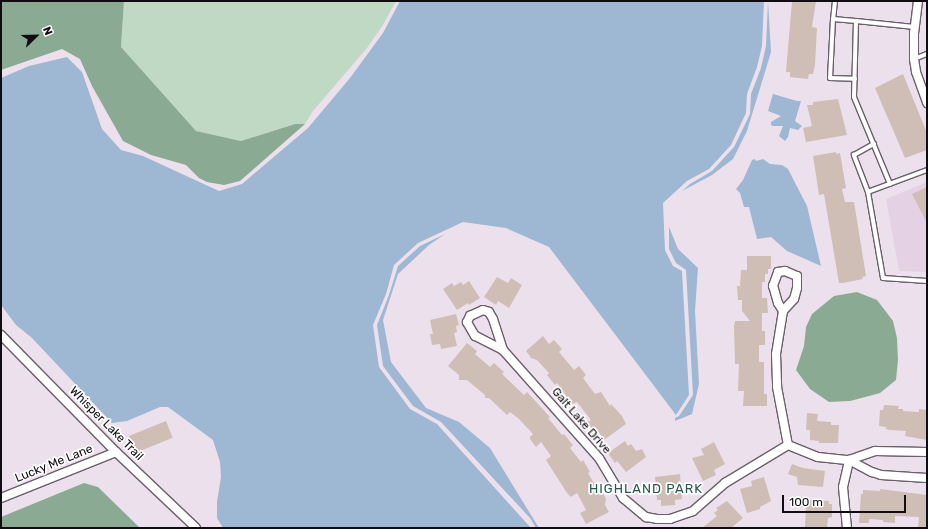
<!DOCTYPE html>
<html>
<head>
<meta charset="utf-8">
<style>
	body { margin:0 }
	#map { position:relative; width:928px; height:529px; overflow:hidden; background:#ede0ed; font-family:Rubik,sans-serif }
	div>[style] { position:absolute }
	.built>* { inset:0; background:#e4d2e4 }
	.green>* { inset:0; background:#bfd9c5 }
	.forest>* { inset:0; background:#8baa93 }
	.water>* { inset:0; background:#9eb7d2 }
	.building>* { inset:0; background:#cebeb5; transform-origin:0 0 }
	.roads { filter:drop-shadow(1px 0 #6a5f6a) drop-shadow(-1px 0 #6a5f6a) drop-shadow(0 1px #6a5f6a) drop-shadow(0 -1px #6a5f6a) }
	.lane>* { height:4px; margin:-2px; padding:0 2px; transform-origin:2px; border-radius:2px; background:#fff }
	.street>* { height:8px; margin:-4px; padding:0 4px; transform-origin:4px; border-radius:4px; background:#fff }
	span { translate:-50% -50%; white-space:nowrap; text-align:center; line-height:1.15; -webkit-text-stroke:3.5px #fff; paint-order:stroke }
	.street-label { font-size:12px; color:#100c11 }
	.neighbourhood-label { font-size:13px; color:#23594e; letter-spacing:1px }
	.frame { position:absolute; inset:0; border:2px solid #100c11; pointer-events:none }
	.north { position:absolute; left:16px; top:16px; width:40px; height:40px; -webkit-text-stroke:3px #fff; paint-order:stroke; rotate:67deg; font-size:11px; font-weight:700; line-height:16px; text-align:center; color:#100c11 }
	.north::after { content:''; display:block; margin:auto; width:14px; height:18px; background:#100c11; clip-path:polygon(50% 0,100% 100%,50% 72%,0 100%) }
	.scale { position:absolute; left:782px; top:495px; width:124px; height:18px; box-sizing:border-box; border:2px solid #100c11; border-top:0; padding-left:5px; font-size:12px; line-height:14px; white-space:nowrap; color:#100c11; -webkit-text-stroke:3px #fff; paint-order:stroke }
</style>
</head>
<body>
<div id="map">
	<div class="built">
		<div style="clip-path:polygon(927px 182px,927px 272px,899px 271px,886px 199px)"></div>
	</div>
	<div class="green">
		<div style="clip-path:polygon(124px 1px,396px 1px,383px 25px,367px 48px,313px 111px,305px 124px,295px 124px,241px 141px,196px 131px,134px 62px,121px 47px)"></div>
	</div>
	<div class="forest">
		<div style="clip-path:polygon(1px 1px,124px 1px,121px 47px,196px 131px,241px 141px,295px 124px,305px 124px,240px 181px,224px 185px,207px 182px,199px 178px,186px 165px,151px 155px,123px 141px,92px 86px,80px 59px,62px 49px,1px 70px)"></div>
		<div style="clip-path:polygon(857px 292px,877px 300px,893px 321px,897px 338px,898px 360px,896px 380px,880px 393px,869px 396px,850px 401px,829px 402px,810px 389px,796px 370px,804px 346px,806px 327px,812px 314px,834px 296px)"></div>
		<div style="clip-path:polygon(84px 483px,98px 487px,140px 528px,1px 528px,1px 517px)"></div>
	</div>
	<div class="water">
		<div style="clip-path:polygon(400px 1px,764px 1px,762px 46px,757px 67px,747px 94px,746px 113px,731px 145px,709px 169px,687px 181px,663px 203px,665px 250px,673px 266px,682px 271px,689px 395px,676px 415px,549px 247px,506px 228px,463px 222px,418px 243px,394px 265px,386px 294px,373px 325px,379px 367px,410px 409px,437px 424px,531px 528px,223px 528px,217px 518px,217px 502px,221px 477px,220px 462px,213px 440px,168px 407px,160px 407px,127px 421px,112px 423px,32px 338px,16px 325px,1px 305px,1px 78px,29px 66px,67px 57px,82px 72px,102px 129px,121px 150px,143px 156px,219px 191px,242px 184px,308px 128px,350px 78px,383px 33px)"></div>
		<div style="clip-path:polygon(768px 1px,771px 52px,747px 131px,733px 159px,712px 175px,682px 191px,690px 184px,712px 171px,734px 147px,750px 114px,751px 94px,761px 68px,766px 46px)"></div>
		<div style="clip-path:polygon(773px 94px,797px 101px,801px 101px,795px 121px,802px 126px,798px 130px,790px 128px,788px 137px,785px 141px,779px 136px,783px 126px,772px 126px,771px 124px,771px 122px,781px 116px,768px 111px)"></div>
		<div style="clip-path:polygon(755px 159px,756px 161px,763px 159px,770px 164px,782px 165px,788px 169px,807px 206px,821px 266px,787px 251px,771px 237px,757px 239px,749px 207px,744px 207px,740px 193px,736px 189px,743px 180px,752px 160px)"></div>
		<div style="clip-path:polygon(669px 227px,678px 249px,698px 268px,695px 311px,699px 384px,692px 414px,675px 421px,675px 418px,679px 416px,693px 395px,686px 270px,676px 263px,669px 249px)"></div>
		<div style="clip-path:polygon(445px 234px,429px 245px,398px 274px,383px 320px,391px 362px,426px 408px,459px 422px,490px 448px,539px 528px,536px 528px,530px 518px,441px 422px,413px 406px,383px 366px,377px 325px,389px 295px,398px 266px,420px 246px)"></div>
	</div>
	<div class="building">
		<div style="clip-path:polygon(792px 1px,816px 1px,812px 27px,817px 28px,815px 65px,813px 74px,809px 74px,808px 79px,790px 77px,790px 72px,786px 72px)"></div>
		<div style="clip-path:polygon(903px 74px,927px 133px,927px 150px,905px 158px,875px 88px)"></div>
		<div style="clip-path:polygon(838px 99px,847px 135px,806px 142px,803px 128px,812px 126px,807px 105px,813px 105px,813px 102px)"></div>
		<div style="clip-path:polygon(836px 152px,836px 154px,840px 153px,846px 188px,842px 189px,845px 202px,854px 202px,866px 276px,862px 277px,863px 279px,843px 283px,839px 283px,824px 194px,819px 195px,813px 156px)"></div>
		<div style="clip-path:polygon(927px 187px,927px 223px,912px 194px)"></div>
		<div style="clip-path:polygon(747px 256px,771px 256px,771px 269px,768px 269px,768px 274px,765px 274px,765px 282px,762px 282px,762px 298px,767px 298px,768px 313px,762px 313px,762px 331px,765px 331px,765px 345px,759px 345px,759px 362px,764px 362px,764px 394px,767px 394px,767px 406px,743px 406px,744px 391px,738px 391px,739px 364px,735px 364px,734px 326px,735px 321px,750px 321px,742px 311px,742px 300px,738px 300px,737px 286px,740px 286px,741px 270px,747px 270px)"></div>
		<div style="clip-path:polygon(497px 277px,508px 283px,511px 278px,522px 285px,509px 308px,498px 301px,496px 305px,484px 297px)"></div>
		<div style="clip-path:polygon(469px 281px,480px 298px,469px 305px,468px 303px,457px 310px,443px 289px,452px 283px,454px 286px,461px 282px,463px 285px)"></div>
		<div style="clip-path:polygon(456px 314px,459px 325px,456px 326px,457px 332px,454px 333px,457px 346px,441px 349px,440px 344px,432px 345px,430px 334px,433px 334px,430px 320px)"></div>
		<div style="clip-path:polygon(543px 336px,549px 344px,554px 340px,562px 349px,559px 352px,574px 370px,579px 366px,586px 375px,583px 378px,595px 394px,601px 392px,610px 406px,611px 404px,622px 416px,626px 424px,604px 440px,598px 431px,595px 433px,587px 422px,591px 420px,577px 402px,572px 404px,557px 383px,555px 385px,547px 375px,549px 373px,537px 360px,531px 358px,526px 351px)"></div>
		<div style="clip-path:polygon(467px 343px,477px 351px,475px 354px,490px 367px,494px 363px,504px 372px,502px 374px,524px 395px,527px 392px,550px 417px,548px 418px,562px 435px,564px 434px,573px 445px,570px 448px,581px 462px,583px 460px,590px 472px,588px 473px,599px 492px,602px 491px,606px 499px,605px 505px,609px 512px,586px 524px,580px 513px,586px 510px,577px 493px,571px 497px,567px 493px,546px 460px,551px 456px,541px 442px,536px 447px,530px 439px,530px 437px,533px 434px,518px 418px,510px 412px,507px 415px,489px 398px,485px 398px,485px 395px,467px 380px,459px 380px,459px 375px,448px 366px)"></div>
		<div style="clip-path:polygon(884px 405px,899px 406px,898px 409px,903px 409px,903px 411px,919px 412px,919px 409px,927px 410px,927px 440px,905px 436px,906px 431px,890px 430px,886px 429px,886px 427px,879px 426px,880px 410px,883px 410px)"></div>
		<div style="clip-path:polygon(807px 413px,818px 414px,817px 421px,831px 422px,831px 425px,839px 425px,838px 443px,819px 443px,819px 441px,810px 440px,810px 430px,806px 430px)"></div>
		<div style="left:166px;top:421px;width:18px;height:40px;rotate:68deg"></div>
		<div style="clip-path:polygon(625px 441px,628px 446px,631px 444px,636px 451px,642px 449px,646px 457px,626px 472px,617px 461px,615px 463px,608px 453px)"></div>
		<div style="clip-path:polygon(714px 442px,725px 464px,714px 470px,716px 475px,703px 481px,692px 458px,704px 455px,701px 449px)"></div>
		<div style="clip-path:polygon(792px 464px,803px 468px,825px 471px,823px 487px,798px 485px,797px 477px,788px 474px)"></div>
		<div style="clip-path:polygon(680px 474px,682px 499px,675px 500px,675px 505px,661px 506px,661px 500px,657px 500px,655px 477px)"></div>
		<div style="clip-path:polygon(764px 477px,771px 501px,760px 507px,760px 509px,747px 513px,740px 489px,752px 486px,751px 481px)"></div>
		<div style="clip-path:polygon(880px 489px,927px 495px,927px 527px,918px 527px,919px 517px,895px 516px,895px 523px,883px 522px,883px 520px,869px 519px,869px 523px,859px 523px,861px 494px,863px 494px,863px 490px,880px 491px)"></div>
		<div style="clip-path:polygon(809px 500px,829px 501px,829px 504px,832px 504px,832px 517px,828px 518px,827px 528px,805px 528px,806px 504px,809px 504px)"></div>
		<div style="clip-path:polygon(727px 501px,743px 518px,731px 528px,702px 528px,717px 516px,714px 513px,718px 510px,716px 508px)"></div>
	</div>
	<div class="roads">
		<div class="lane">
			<div style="left:835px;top:1px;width:18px;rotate:96deg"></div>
			<div style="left:833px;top:19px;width:23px;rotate:5deg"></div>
			<div style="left:833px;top:19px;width:59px;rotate:92.9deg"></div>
			<div style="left:830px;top:78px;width:25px;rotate:2deg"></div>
			<div style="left:914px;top:59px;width:14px;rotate:-21deg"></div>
			<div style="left:927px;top:170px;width:63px;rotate:159.6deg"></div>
			<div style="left:868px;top:192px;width:87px;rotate:80.1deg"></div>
			<div style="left:883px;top:278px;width:44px;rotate:3.9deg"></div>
			<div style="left:890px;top:184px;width:94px;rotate:-112.5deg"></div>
			<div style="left:854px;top:97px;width:76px;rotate:-88.5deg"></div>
			<div style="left:856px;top:21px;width:59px;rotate:5.8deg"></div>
			<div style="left:868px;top:192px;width:40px;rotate:-111deg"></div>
			<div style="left:854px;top:155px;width:23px;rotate:-29deg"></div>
		</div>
		<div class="street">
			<div style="left:918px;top:1px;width:32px;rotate:97deg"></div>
			<div style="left:914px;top:33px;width:26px;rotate:90deg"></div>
			<div style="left:914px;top:59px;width:13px;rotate:81deg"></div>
			<div style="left:916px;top:72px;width:33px;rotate:70deg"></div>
			<div style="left:783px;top:311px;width:9px;rotate:-122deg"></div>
			<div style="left:778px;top:303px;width:18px;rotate:-106deg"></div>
			<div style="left:773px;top:286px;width:15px;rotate:-70deg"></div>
			<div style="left:778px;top:272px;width:7px;rotate:-8deg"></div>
			<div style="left:785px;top:271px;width:13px;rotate:23deg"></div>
			<div style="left:797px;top:276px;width:12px;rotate:90deg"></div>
			<div style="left:797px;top:288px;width:11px;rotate:105deg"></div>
			<div style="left:794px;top:299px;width:16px;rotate:133deg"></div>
			<div style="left:783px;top:311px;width:44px;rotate:99.2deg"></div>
			<div style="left:776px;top:354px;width:33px;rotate:88deg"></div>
			<div style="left:777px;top:387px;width:59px;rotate:79.3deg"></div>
			<div style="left:1px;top:335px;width:164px;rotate:45.5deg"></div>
			<div style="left:116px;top:452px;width:110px;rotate:43.5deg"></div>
			<div style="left:503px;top:350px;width:31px;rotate:-153deg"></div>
			<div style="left:475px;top:336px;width:16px;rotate:-120deg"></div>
			<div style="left:467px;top:322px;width:7px;rotate:-63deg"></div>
			<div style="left:470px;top:316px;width:14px;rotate:-25deg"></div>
			<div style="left:483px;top:310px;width:6px;rotate:18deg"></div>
			<div style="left:489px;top:312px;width:8px;rotate:60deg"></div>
			<div style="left:493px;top:319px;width:33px;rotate:72deg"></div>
			<div style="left:503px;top:350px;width:144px;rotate:48.4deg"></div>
			<div style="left:599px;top:458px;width:47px;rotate:59deg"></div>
			<div style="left:623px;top:498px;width:30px;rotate:40deg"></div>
			<div style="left:646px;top:517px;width:11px;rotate:10deg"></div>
			<div style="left:657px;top:519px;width:13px"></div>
			<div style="left:670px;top:519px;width:24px;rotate:-19deg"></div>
			<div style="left:693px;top:511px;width:43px;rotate:-41.2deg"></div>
			<div style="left:725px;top:483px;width:74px;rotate:-31.1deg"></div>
			<div style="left:788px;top:445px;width:32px;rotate:22deg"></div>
			<div style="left:818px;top:457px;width:31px;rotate:6deg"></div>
			<div style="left:849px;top:460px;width:26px;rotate:28deg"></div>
			<div style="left:872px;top:472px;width:9px;rotate:18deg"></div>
			<div style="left:881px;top:475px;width:46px;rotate:3.7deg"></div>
			<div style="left:849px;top:460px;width:28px;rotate:-19deg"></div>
			<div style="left:875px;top:451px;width:52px;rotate:1.1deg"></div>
			<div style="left:1px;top:498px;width:124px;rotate:-21.8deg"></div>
			<div style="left:847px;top:528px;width:41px;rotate:-95.6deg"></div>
			<div style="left:843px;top:487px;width:28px;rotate:-77deg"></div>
		</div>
	</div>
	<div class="street-label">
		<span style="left:581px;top:421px;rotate:49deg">Galt Lake Drive</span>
		<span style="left:106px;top:424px;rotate:45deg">Whisper Lake Trail</span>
		<span style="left:54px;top:464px;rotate:-22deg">Lucky Me Lane</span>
	</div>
	<div class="neighbourhood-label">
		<span style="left:646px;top:489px">HIGHLAND PARK</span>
	</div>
	<div class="frame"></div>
	<div class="north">N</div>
	<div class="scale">100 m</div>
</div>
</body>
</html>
